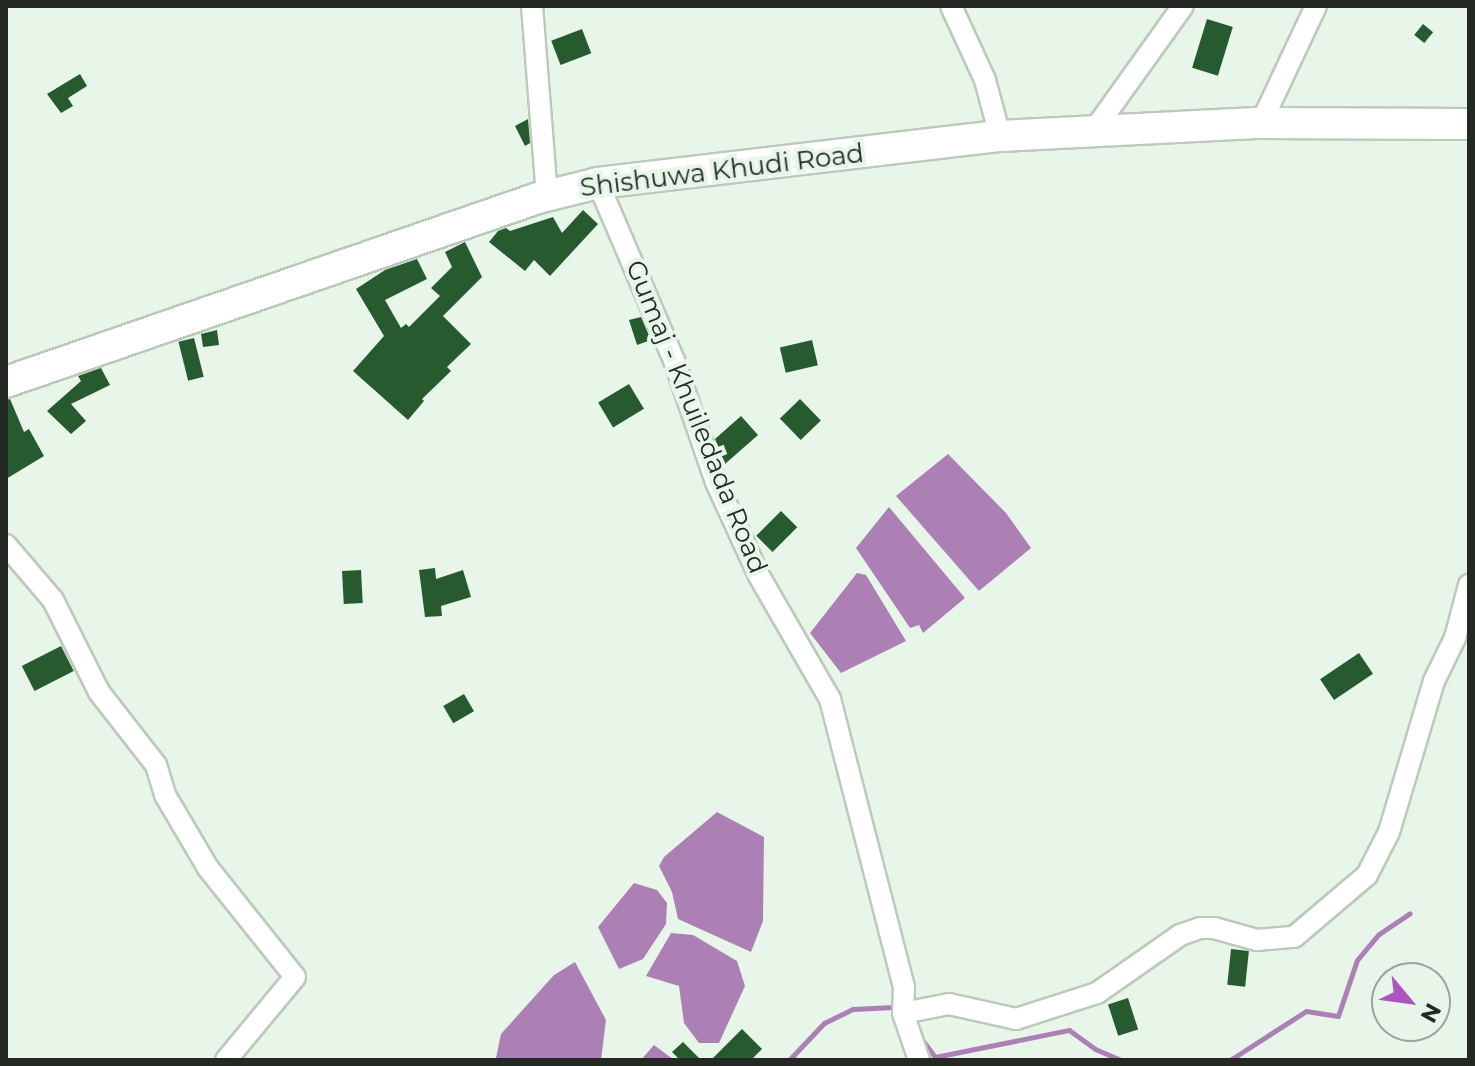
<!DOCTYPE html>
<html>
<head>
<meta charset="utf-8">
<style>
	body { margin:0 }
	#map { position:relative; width:1475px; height:1066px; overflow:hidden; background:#e7f6e8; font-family:Montserrat,sans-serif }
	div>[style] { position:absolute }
	.water>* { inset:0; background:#ac80b5 }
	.stream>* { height:5px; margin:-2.5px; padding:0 2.5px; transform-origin:2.5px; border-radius:2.5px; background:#ac80b5 }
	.building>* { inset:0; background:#275b2f; transform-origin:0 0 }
	.roads { filter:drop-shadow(2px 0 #bccabc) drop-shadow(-2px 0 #bccabc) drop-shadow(0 2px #bccabc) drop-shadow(0 -2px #bccabc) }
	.street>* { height:20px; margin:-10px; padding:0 10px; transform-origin:10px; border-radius:10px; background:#fff }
	.secondary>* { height:30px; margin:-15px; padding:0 15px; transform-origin:15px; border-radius:15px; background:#fff }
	span { translate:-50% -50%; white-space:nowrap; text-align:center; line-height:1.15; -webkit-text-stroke:8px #e7f6e8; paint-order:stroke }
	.street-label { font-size:26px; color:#242924 }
	.frame { position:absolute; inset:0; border:8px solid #242924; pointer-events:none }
	.north { position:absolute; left:1371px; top:962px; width:80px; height:80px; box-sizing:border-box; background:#e7f6e8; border:2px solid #99a49a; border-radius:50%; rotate:119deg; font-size:22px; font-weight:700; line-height:32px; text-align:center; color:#242924 }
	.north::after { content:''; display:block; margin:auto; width:28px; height:36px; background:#ad54c0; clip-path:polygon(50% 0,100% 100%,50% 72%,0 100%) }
</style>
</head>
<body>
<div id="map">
	<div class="water">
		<div style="clip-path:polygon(948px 454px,1006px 513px,1031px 548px,979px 591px,896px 496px)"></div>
		<div style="clip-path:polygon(889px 507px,965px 598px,923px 633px,919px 625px,910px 628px,856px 548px)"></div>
		<div style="clip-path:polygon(857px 573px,866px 575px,906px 641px,841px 673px,810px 633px)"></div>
		<div style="clip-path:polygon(717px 812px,764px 837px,763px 921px,751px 952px,678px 919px,672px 892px,659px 866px,664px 857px)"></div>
		<div style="clip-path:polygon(634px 883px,657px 890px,667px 903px,666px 924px,643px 959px,619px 969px,598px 927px)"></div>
		<div style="clip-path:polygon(671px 933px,693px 935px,737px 961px,745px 986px,719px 1043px,699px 1043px,684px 1023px,679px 986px,646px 976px)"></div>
		<div style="clip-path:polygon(575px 962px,606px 1020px,601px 1060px,498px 1060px,496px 1058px,501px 1034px,554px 975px)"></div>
		<div style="clip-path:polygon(654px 1045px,674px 1060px,675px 1060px,641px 1060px)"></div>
	</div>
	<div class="stream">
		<div style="left:920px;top:1037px;width:25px;rotate:53deg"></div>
		<div style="left:935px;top:1057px;width:137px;rotate:-11.4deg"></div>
		<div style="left:1069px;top:1030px;width:32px;rotate:36deg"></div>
		<div style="left:1095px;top:1049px;width:28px;rotate:23deg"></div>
		<div style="left:789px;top:1060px;width:51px;rotate:-46.6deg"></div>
		<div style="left:824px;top:1023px;width:32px;rotate:-26deg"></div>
		<div style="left:853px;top:1009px;width:40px;rotate:-2.9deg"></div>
		<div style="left:1230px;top:1060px;width:90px;rotate:-32.8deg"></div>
		<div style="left:1306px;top:1011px;width:32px;rotate:9deg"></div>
		<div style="left:1338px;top:1016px;width:59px;rotate:-71.3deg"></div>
		<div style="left:1357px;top:960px;width:34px;rotate:-50deg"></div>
		<div style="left:1379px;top:934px;width:37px;rotate:-34deg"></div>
	</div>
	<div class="building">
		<div style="left:1207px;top:19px;width:27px;height:51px;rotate:17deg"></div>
		<div style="left:1423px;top:24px;width:13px;height:14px;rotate:39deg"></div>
		<div style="left:582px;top:29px;width:26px;height:33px;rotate:69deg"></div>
		<div style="clip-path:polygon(80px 74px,87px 86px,68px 98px,73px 106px,61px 113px,47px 94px)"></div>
		<div style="clip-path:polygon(528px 119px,530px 143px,525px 146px,515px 126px)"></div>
		<div style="clip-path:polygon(583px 210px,598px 224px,550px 276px,534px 260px,525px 271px,489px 242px,498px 231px,506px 228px,510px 231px,553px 217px,562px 233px)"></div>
		<div style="clip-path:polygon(465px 242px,482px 277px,443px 316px,471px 344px,447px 367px,451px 371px,422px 399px,424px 401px,408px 420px,353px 371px,384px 336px,356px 289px,385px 270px,417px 259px,427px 279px,385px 300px,401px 328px,406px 324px,409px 327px,440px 296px,431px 288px,452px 267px,445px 252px)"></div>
		<div style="clip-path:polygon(641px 317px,651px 340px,637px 345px,629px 320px)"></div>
		<div style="clip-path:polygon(217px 330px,219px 345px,203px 347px,201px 334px)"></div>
		<div style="left:194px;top:338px;width:40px;height:16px;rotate:76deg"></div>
		<div style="left:812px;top:340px;width:26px;height:33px;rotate:77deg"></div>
		<div style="clip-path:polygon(101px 368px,110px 385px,71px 404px,86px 421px,71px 434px,47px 411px,81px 381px,78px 376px)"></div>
		<div style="left:629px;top:384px;width:29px;height:36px;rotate:59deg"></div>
		<div style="clip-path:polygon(10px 399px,24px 432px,29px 429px,44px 456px,6px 479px,6px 400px)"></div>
		<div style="left:800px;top:399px;width:30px;height:28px;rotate:46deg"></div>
		<div style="clip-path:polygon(741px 416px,758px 435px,725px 464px,715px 439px)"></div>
		<div style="left:781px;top:511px;width:23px;height:35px;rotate:45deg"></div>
		<div style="clip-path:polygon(435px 568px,436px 579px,463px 570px,471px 597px,441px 606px,442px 616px,425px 617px,419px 570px)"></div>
		<div style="left:361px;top:570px;width:33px;height:19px;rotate:87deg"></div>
		<div style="left:61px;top:646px;width:28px;height:44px;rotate:63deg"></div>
		<div style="left:1359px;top:653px;width:25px;height:47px;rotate:56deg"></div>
		<div style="left:464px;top:694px;width:20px;height:24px;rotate:60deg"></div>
		<div style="left:1231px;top:949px;width:18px;height:36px;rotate:6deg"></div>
		<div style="left:1128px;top:998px;width:33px;height:21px;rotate:72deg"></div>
		<div style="clip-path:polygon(742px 1029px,762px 1049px,751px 1060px,711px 1060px)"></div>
		<div style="clip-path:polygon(683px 1042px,701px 1060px,680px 1060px,672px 1052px)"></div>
	</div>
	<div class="roads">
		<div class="street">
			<div style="left:532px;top:6px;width:190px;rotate:85.5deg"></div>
			<div style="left:951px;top:6px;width:81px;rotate:65.3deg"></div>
			<div style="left:985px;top:80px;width:58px;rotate:75deg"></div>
			<div style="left:1261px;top:123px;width:129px;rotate:-64.8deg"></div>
			<div style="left:1092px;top:133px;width:156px;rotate:-54.4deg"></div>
			<div style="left:598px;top:183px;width:196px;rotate:66.8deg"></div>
			<div style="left:675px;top:363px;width:126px;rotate:71deg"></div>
			<div style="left:716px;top:482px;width:103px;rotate:65.4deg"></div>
			<div style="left:759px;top:576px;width:142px;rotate:60deg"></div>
			<div style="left:830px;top:699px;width:297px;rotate:75.6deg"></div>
			<div style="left:904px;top:987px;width:26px;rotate:92deg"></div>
			<div style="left:903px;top:1013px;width:50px;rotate:71.2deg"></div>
			<div style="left:6px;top:545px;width:72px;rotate:49.5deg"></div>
			<div style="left:53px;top:600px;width:103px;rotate:63.4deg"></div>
			<div style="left:99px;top:692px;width:93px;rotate:52deg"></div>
			<div style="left:156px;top:765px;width:31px;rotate:73deg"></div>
			<div style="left:165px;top:795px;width:85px;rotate:59.5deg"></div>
			<div style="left:208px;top:868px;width:139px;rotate:51.4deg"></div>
			<div style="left:295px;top:977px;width:108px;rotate:129.7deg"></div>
			<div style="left:903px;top:1013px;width:47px;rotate:-11.1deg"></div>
			<div style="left:949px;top:1004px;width:69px;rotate:12.6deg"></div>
			<div style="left:1016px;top:1019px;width:85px;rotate:-17.8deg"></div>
			<div style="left:1097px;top:993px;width:101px;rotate:-34.9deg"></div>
			<div style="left:1180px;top:935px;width:21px;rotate:-19deg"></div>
			<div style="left:1200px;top:928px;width:14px"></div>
			<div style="left:1214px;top:928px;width:45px;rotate:15.6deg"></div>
			<div style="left:1257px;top:940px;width:37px;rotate:-5deg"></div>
			<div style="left:1294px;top:937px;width:96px;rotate:-40.3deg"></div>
			<div style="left:1367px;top:875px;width:48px;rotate:-62.9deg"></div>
			<div style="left:1389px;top:832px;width:158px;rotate:-73.4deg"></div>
			<div style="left:1434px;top:681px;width:48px;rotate:-64deg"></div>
			<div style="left:1455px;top:638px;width:55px;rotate:-75.2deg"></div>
		</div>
		<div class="secondary">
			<div style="left:6px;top:382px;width:563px;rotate:-19.08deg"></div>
			<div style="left:538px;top:198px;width:62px;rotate:-14deg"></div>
			<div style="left:598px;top:183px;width:405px;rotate:-6.7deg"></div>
			<div style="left:1000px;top:136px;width:261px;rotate:-2.9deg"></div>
			<div style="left:1261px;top:123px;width:208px;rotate:0.3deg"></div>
		</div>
	</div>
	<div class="street-label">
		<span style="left:722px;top:171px;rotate:-7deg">Shishuwa Khudi Road</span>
		<span style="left:696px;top:417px;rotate:68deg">Gumaj - Khuiledada Road</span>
	</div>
	<div class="frame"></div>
	<div class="north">N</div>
</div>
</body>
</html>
